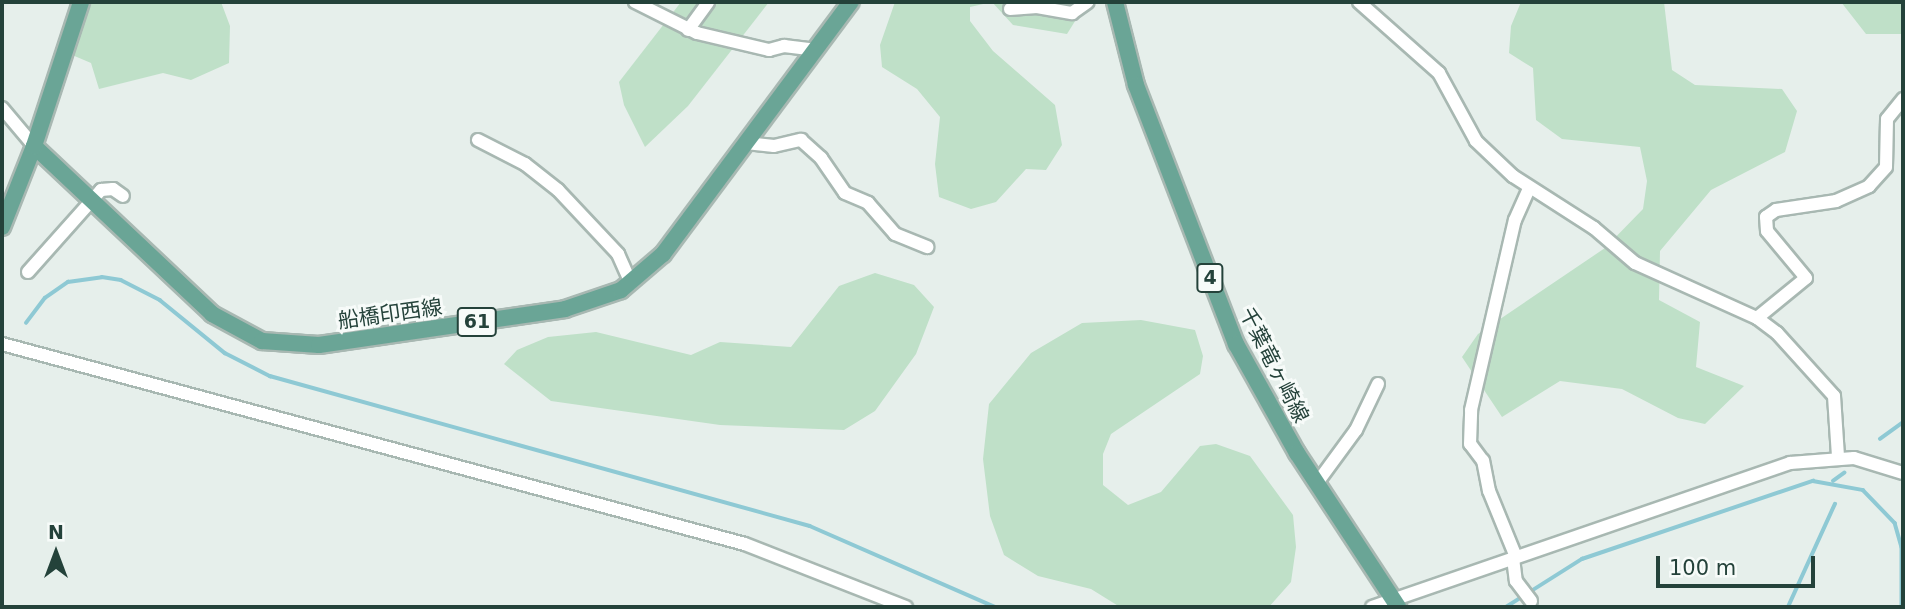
<!DOCTYPE html>
<html>
<head>
<meta charset="utf-8">
<style>
	body { margin:0 }
	#map { position:relative; width:1905px; height:609px; overflow:hidden; background:#e6efeb; font-family:"DejaVu Sans","Noto Sans JP",sans-serif }
	div>[style] { position:absolute }
	.green>* { inset:0; background:#bfe0c8 }
	.stream>* { height:3.5px; margin:-1.75px; padding:0 1.75px; transform-origin:1.75px; border-radius:1.75px; background:#8ec9d4 }
	.roads { filter:drop-shadow(2px 0 #a8b8b2) drop-shadow(-2px 0 #a8b8b2) drop-shadow(0 2px #a8b8b2) drop-shadow(0 -2px #a8b8b2) }
	.minor>* { height:12px; margin:-6px; padding:0 6px; transform-origin:6px; border-radius:6px; background:#fff }
	.major>* { height:16px; margin:-8px; padding:0 8px; transform-origin:8px; border-radius:8px; background:#6aa596 }
	span { translate:-50% -50%; white-space:nowrap; text-align:center; line-height:1.15; -webkit-text-stroke:6px #f7fbf9; paint-order:stroke }
	.shield-label span { padding:2px 5px; background:#f7fbf9; border:2px solid; border-radius:5px; -webkit-text-stroke-width:0 }
	.shield-label { font-size:19px; color:#24423a; font-weight:700 }
	.street-label { font-size:21px; color:#24423a }
	.frame { position:absolute; inset:0; border:4px solid #24423a; pointer-events:none }
	.north { position:absolute; left:21px; top:518px; width:70px; height:70px; -webkit-text-stroke:5px #f7fbf9; paint-order:stroke; rotate:0deg; font-size:19px; font-weight:700; line-height:28px; text-align:center; color:#24423a }
	.north::after { content:''; display:block; margin:auto; width:24px; height:32px; background:#24423a; clip-path:polygon(50% 0,100% 100%,50% 72%,0 100%) }
	.scale { position:absolute; left:1656px; top:556px; width:159px; height:32px; box-sizing:border-box; border:4px solid #24423a; border-top:0; padding-left:9px; font-size:21px; line-height:24px; white-space:nowrap; color:#24423a; -webkit-text-stroke:5px #f7fbf9; paint-order:stroke }
</style>
</head>
<body>
<div id="map">
	<div class="green">
		<div style="clip-path:polygon(73px 2px,221px 2px,230px 26px,229px 63px,191px 80px,163px 73px,99px 89px,91px 63px,58px 49px)"></div>
		<div style="clip-path:polygon(681px 2px,769px 2px,688px 106px,645px 147px,624px 105px,619px 82px)"></div>
		<div style="clip-path:polygon(895px 2px,1077px 2px,1077px 18px,1067px 34px,1013px 25px,992px 2px,970px 7px,970px 21px,993px 51px,1055px 105px,1062px 145px,1046px 170px,1026px 169px,996px 202px,971px 209px,939px 197px,935px 164px,940px 117px,917px 89px,882px 67px,880px 45px)"></div>
		<div style="clip-path:polygon(1521px 2px,1664px 2px,1672px 70px,1695px 85px,1782px 89px,1797px 111px,1785px 152px,1711px 190px,1660px 251px,1659px 300px,1700px 322px,1696px 367px,1744px 386px,1705px 424px,1678px 418px,1622px 389px,1560px 381px,1502px 417px,1462px 357px,1478px 334px,1605px 248px,1643px 209px,1647px 181px,1640px 147px,1562px 139px,1536px 120px,1533px 68px,1509px 53px,1511px 26px)"></div>
		<div style="clip-path:polygon(1841px 2px,1903px 2px,1903px 34px,1866px 34px)"></div>
		<div style="clip-path:polygon(875px 273px,914px 285px,934px 307px,916px 354px,875px 411px,844px 430px,720px 425px,551px 401px,504px 364px,517px 350px,548px 337px,596px 332px,691px 355px,720px 342px,791px 347px,839px 286px)"></div>
		<div style="clip-path:polygon(1141px 320px,1195px 330px,1203px 356px,1200px 374px,1111px 434px,1103px 454px,1103px 485px,1128px 505px,1161px 492px,1200px 446px,1216px 444px,1250px 456px,1293px 515px,1296px 547px,1291px 582px,1269px 607px,1120px 607px,1091px 589px,1038px 576px,1004px 555px,990px 516px,983px 459px,989px 404px,1031px 353px,1082px 323px)"></div>
	</div>
	<div class="stream">
		<div style="left:26px;top:323px;width:31px;rotate:-53deg"></div>
		<div style="left:45px;top:298px;width:28px;rotate:-35deg"></div>
		<div style="left:68px;top:282px;width:34px;rotate:-8deg"></div>
		<div style="left:102px;top:277px;width:19px;rotate:9deg"></div>
		<div style="left:121px;top:280px;width:44px;rotate:27.1deg"></div>
		<div style="left:160px;top:300px;width:84px;rotate:39.2deg"></div>
		<div style="left:225px;top:353px;width:51px;rotate:27.1deg"></div>
		<div style="left:270px;top:376px;width:560px;rotate:15.52deg"></div>
		<div style="left:810px;top:526px;width:202px;rotate:23.6deg"></div>
		<div style="left:1880px;top:439px;width:29px;rotate:-36deg"></div>
		<div style="left:1833px;top:481px;width:14px;rotate:-36deg"></div>
		<div style="left:1506px;top:607px;width:90px;rotate:-32.3deg"></div>
		<div style="left:1582px;top:559px;width:244px;rotate:-18.7deg"></div>
		<div style="left:1813px;top:481px;width:51px;rotate:10.2deg"></div>
		<div style="left:1863px;top:490px;width:46px;rotate:45.9deg"></div>
		<div style="left:1895px;top:523px;width:25px;rotate:74deg"></div>
		<div style="left:1902px;top:547px;width:60px;rotate:90deg"></div>
		<div style="left:1788px;top:607px;width:113px;rotate:-65.5deg"></div>
	</div>
	<div class="roads">
		<div class="minor">
			<div style="left:635px;top:2px;width:69px;rotate:26.6deg"></div>
			<div style="left:697px;top:33px;width:74px;rotate:13.3deg"></div>
			<div style="left:769px;top:50px;width:16px;rotate:-15deg"></div>
			<div style="left:784px;top:46px;width:31px;rotate:7deg"></div>
			<div style="left:1359px;top:2px;width:107px;rotate:41.6deg"></div>
			<div style="left:1439px;top:73px;width:77px;rotate:61.4deg"></div>
			<div style="left:1476px;top:141px;width:51px;rotate:43.4deg"></div>
			<div style="left:1513px;top:176px;width:96px;rotate:32.7deg"></div>
			<div style="left:1594px;top:228px;width:54px;rotate:40.5deg"></div>
			<div style="left:1635px;top:263px;width:134px;rotate:24.3deg"></div>
			<div style="left:1757px;top:318px;width:25px;rotate:37deg"></div>
			<div style="left:1777px;top:333px;width:85px;rotate:47.9deg"></div>
			<div style="left:1834px;top:396px;width:60px;rotate:86.2deg"></div>
			<div style="left:1010px;top:9px;width:27px;rotate:-4deg"></div>
			<div style="left:1037px;top:7px;width:36px;rotate:10deg"></div>
			<div style="left:1072px;top:13px;width:19px;rotate:-35deg"></div>
			<div style="left:688px;top:30px;width:34px;rotate:-54deg"></div>
			<div style="left:2px;top:108px;width:50px;rotate:49.9deg"></div>
			<div style="left:478px;top:140px;width:53px;rotate:27.1deg"></div>
			<div style="left:525px;top:164px;width:42px;rotate:38.2deg"></div>
			<div style="left:558px;top:190px;width:88px;rotate:46.8deg"></div>
			<div style="left:618px;top:254px;width:32px;rotate:66deg"></div>
			<div style="left:746px;top:143px;width:28px;rotate:6deg"></div>
			<div style="left:774px;top:146px;width:28px;rotate:-13deg"></div>
			<div style="left:801px;top:140px;width:27px;rotate:42deg"></div>
			<div style="left:821px;top:158px;width:42px;rotate:55.6deg"></div>
			<div style="left:845px;top:193px;width:25px;rotate:23deg"></div>
			<div style="left:868px;top:203px;width:41px;rotate:48.9deg"></div>
			<div style="left:895px;top:234px;width:35px;rotate:22deg"></div>
			<div style="left:28px;top:272px;width:110px;rotate:-48.3deg"></div>
			<div style="left:101px;top:190px;width:12px;rotate:-5deg"></div>
			<div style="left:113px;top:189px;width:12px;rotate:35deg"></div>
			<div style="left:1757px;top:318px;width:63px;rotate:-39.2deg"></div>
			<div style="left:1806px;top:278px;width:61px;rotate:-129.7deg"></div>
			<div style="left:1767px;top:231px;width:14px;rotate:-94deg"></div>
			<div style="left:1766px;top:217px;width:12px;rotate:-35deg"></div>
			<div style="left:1776px;top:210px;width:61px;rotate:-8.5deg"></div>
			<div style="left:1836px;top:201px;width:36px;rotate:-24deg"></div>
			<div style="left:1869px;top:186px;width:25px;rotate:-48deg"></div>
			<div style="left:1886px;top:167px;width:48px;rotate:-88.8deg"></div>
			<div style="left:1887px;top:119px;width:26px;rotate:-51deg"></div>
			<div style="left:2px;top:344px;width:769px;rotate:15.07deg"></div>
			<div style="left:745px;top:544px;width:173px;rotate:21.4deg"></div>
			<div style="left:1317px;top:483px;width:66px;rotate:-53.7deg"></div>
			<div style="left:1356px;top:430px;width:51px;rotate:-64.4deg"></div>
			<div style="left:1516px;top:557px;width:71px;rotate:-112.2deg"></div>
			<div style="left:1489px;top:491px;width:31px;rotate:-101deg"></div>
			<div style="left:1483px;top:461px;width:21px;rotate:-127deg"></div>
			<div style="left:1470px;top:444px;width:34px;rotate:-88deg"></div>
			<div style="left:1471px;top:410px;width:195px;rotate:-77deg"></div>
			<div style="left:1515px;top:220px;width:35px;rotate:-66deg"></div>
			<div style="left:1513px;top:558px;width:23px;rotate:83deg"></div>
			<div style="left:1516px;top:581px;width:25px;rotate:53deg"></div>
			<div style="left:1372px;top:607px;width:442px;rotate:-19deg"></div>
			<div style="left:1790px;top:463px;width:64px;rotate:-4.5deg"></div>
			<div style="left:1854px;top:458px;width:51px;rotate:17deg"></div>
		</div>
		<div class="major">
			<div style="left:1115px;top:2px;width:86px;rotate:75.8deg"></div>
			<div style="left:1136px;top:85px;width:278px;rotate:68.9deg"></div>
			<div style="left:1236px;top:344px;width:125px;rotate:60.8deg"></div>
			<div style="left:1297px;top:453px;width:184px;rotate:56.7deg"></div>
			<div style="left:34px;top:146px;width:245px;rotate:43.3deg"></div>
			<div style="left:212px;top:314px;width:57px;rotate:28.4deg"></div>
			<div style="left:262px;top:341px;width:57px;rotate:4deg"></div>
			<div style="left:319px;top:345px;width:249px;rotate:-8.3deg"></div>
			<div style="left:565px;top:309px;width:59px;rotate:-18.7deg"></div>
			<div style="left:621px;top:290px;width:55px;rotate:-40.6deg"></div>
			<div style="left:663px;top:254px;width:314px;rotate:-53.3deg"></div>
			<div style="left:2px;top:227px;width:87px;rotate:-68.4deg"></div>
			<div style="left:34px;top:146px;width:151px;rotate:-71.9deg"></div>
		</div>
	</div>
	<div class="shield-label">
		<span style="left:1210px;top:278px">4</span>
		<span style="left:477px;top:322px">61</span>
	</div>
	<div class="street-label">
		<span style="left:390px;top:314px;rotate:-8deg">船橋印西線</span>
		<span style="left:1274px;top:365px;rotate:63deg">千葉竜ヶ崎線</span>
	</div>
	<div class="frame"></div>
	<div class="north">N</div>
	<div class="scale">100 m</div>
</div>
</body>
</html>
